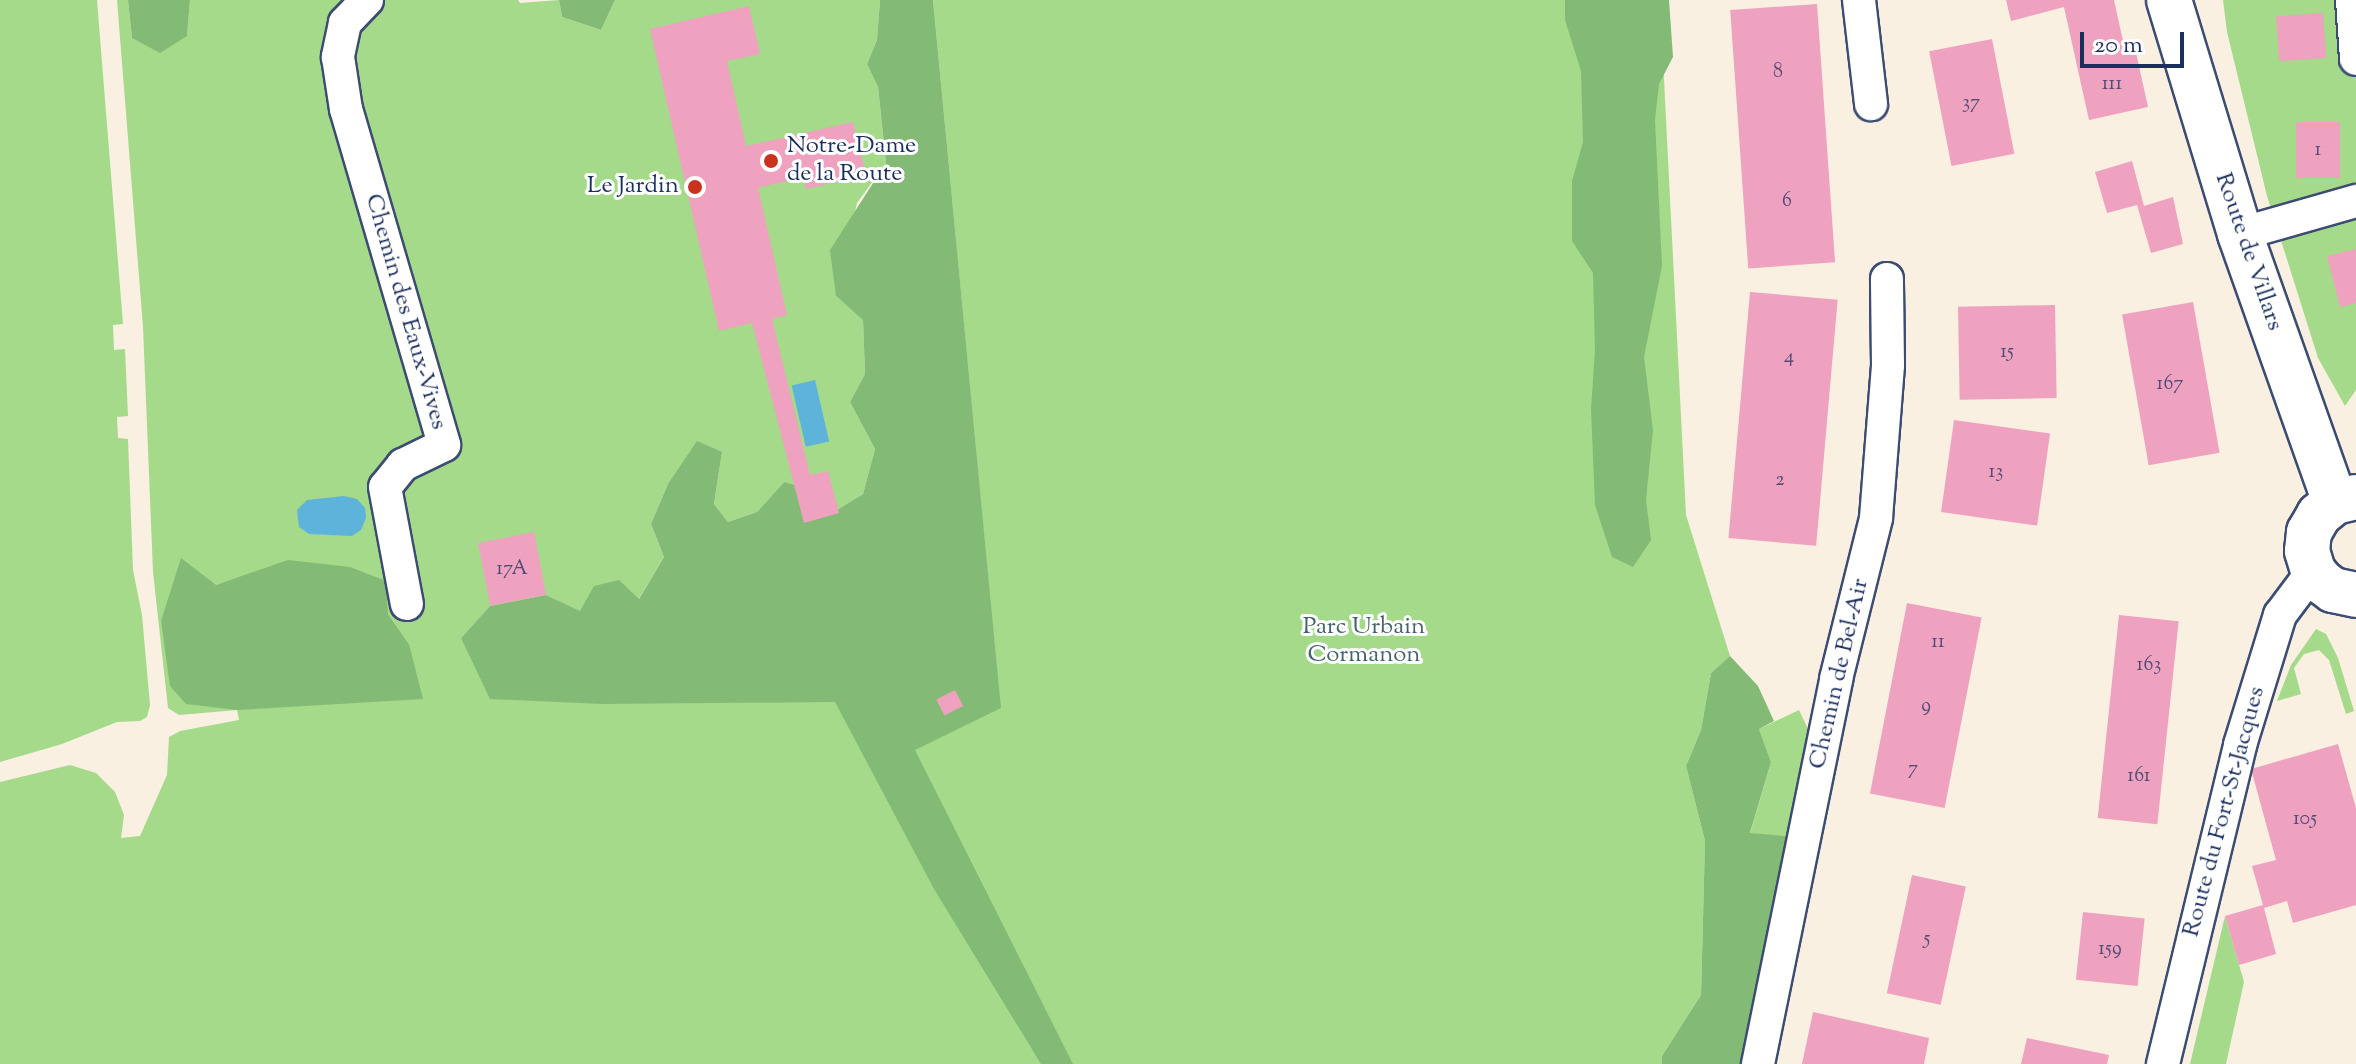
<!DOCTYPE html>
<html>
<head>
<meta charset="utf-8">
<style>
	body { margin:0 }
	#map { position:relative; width:2356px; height:1064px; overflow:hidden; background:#f9f0e2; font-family:"Sorts Mill Goudy",serif }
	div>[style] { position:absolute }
	.green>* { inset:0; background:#a4da8a }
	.forest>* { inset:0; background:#83ba76 }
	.water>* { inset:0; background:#5eb3da; transform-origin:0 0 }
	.building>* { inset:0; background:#eea2bf; transform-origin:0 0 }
	.roads { filter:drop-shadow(2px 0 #3c4c72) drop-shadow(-2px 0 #3c4c72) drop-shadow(0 2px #3c4c72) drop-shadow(0 -2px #3c4c72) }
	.street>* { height:32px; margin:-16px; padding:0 16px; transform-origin:16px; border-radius:16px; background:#fff }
	.secondary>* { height:44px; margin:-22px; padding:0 22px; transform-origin:22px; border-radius:22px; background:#fff }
	.dots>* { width:22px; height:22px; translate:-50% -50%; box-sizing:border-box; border:4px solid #fff; border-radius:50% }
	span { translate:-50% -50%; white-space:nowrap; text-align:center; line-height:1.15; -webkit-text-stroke:6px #fff; paint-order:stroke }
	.number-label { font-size:20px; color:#504c76 }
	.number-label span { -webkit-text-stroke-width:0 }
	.poi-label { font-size:24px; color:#1b2f5e }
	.left { translate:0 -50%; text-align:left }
	.right { translate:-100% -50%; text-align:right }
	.street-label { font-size:24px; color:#1b2f5e }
	.park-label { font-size:24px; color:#44626b }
	.scale { position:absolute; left:2080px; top:32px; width:104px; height:36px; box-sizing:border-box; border:4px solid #1b2f5e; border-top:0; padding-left:10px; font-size:24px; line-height:28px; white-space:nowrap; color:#1b2f5e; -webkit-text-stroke:6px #fff; paint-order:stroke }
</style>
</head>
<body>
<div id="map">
	<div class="green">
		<div style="clip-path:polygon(0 0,97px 0,123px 324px,113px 325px,114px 350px,125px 349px,128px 416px,117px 417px,118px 438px,128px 439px,133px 570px,142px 615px,150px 705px,147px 717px,140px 721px,117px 722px,62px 744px,0 762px)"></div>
		<div style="clip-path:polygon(evenodd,117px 0,128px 0,132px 38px,187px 35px,190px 0,518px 0,520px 3px,559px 0,562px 17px,601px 30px,615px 0,880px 0,877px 40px,867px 64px,878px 87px,886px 163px,857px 203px,836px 296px,863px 319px,865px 374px,850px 402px,875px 449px,863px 494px,837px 510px,784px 482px,757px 512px,728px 522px,714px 504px,722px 452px,668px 484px,651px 524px,664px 557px,638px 600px,581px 612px,546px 595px,490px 606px,461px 638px,1000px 701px,933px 0,1660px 0,1686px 515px,1730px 656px,1711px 673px,1701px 730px,1686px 766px,1705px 841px,1701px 995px,1662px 1056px,1662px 1064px,0 1064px,0 782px,70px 765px,96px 773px,115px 792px,124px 815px,121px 838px,140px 836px,167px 775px,169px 737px,180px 731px,239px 720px,237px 710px,179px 715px,168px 708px,153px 572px,143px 327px,117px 0,243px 578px,388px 614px,409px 644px,166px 644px,161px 621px,216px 585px,243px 578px)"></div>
		<div style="clip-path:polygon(2223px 0,2356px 0,2356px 390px,2345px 406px,2318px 358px,2267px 196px,2227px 32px)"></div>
		<div style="clip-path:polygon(2316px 629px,2326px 634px,2338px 658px,2354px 711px,2346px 714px,2329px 660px,2319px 650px,2304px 654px,2294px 668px,2301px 694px,2277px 701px,2291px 665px)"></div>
		<div style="clip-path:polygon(1799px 710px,1810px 733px,1797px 799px,1786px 836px,1750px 834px,1771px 762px,1759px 729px)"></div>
		<div style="clip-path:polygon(2225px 916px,2244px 982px,2226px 1064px,2190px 1064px)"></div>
	</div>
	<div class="forest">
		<div style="clip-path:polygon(128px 0,190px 0,187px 36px,160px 53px,132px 38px)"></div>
		<div style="clip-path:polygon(559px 0,615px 0,601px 30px,562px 17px)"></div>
		<div style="clip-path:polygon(880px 0,933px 0,1001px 708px,915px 750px,1073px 1064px,1041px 1064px,934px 889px,835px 702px,602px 704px,490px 699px,461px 638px,490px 606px,546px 595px,580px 611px,594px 586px,619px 580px,639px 599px,664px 557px,651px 524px,668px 484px,697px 441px,722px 452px,714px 504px,728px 522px,757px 512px,784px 482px,811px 490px,837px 510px,863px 494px,875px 449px,850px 402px,865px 374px,863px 320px,836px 296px,830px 250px,886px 163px,878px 87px,867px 64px,877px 40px)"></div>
		<div style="clip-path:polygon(1565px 0,1669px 0,1673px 57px,1659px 84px,1655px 120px,1662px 266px,1644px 357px,1653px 430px,1646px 500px,1651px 540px,1633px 567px,1612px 557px,1595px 505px,1591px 409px,1595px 350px,1593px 273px,1572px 241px,1572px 181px,1583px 142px,1581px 71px,1565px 20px)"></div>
		<div style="clip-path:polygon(181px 558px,216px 585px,288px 560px,350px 567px,386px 581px,388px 614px,409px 644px,423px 699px,237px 710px,186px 704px,170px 686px,161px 621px)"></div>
		<div style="clip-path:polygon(1730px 656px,1758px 686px,1774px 721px,1759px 729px,1771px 762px,1750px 833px,1786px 836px,1743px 1064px,1662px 1064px,1662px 1056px,1701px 995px,1705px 841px,1686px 766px,1701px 730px,1711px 673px)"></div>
	</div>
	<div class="water">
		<div style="left:815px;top:380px;width:63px;height:24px;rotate:77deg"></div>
		<div style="clip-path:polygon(344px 496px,357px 499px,365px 508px,366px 518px,361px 530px,352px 536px,309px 534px,299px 527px,297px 510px,307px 500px)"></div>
	</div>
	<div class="building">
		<div style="clip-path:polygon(2006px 0,2114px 0,2125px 50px,2135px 48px,2148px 107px,2089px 120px,2064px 7px,2011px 21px)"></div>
		<div style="left:1817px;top:4px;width:259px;height:87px;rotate:86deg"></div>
		<div style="clip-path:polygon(749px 6px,760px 54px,727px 61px,746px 146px,853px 122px,866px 175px,806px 189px,803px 177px,758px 188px,787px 315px,772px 319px,810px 475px,828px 471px,839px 513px,804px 523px,752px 323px,719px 331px,650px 29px)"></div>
		<div style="left:2323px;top:13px;width:45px;height:47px;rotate:86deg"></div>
		<div style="left:1992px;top:39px;width:117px;height:64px;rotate:79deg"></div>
		<div style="left:2296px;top:122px;width:44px;height:56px"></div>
		<div style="clip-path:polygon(2132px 161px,2144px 206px,2173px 197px,2183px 244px,2151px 253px,2137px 205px,2107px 213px,2095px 172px)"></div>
		<div style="clip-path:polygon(2356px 249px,2356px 303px,2340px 307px,2327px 256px)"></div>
		<div style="left:1750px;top:292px;width:88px;height:247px;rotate:5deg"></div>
		<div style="left:2193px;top:302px;width:153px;height:72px;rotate:80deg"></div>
		<div style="left:2055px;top:305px;width:93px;height:97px;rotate:89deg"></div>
		<div style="left:1954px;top:420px;width:97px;height:93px;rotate:8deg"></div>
		<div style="left:534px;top:532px;width:64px;height:57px;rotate:79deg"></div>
		<div style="left:1907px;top:603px;width:76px;height:194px;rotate:11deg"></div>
		<div style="left:2119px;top:615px;width:60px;height:204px;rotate:6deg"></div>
		<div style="left:955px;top:690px;width:18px;height:21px;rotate:63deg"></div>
		<div style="clip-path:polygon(2338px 744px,2356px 808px,2356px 905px,2293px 923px,2287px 901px,2264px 908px,2276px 954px,2239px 965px,2225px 916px,2263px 905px,2252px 866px,2276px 860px,2251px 769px)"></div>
		<div style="left:1912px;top:875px;width:55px;height:121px;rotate:12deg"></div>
		<div style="left:2083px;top:912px;width:62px;height:68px;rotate:6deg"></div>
		<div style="clip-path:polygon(1813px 1012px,1929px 1038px,1924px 1064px,1802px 1064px)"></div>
		<div style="clip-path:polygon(2027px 1038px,2109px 1055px,2107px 1064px,2021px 1064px)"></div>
	</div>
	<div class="roads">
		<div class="street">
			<div style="left:367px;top:0;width:32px;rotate:134deg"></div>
			<div style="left:345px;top:23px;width:35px;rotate:102deg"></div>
			<div style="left:338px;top:57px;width:53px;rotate:81.3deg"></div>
			<div style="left:346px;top:109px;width:350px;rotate:73.7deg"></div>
			<div style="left:444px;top:445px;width:46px;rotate:154deg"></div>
			<div style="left:403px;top:465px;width:28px;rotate:129deg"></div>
			<div style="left:385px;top:487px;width:119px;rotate:79.4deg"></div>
			<div style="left:1859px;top:0;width:105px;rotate:83.4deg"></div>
			<div style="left:2352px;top:0;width:59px;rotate:86.1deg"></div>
			<div style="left:2240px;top:234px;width:121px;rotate:-15.9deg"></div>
			<div style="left:1758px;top:1064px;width:393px;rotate:-78.5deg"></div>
			<div style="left:1836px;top:679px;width:166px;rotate:-76deg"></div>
			<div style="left:1876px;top:518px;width:153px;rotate:-85.5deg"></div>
			<div style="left:1888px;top:365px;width:86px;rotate:-90.7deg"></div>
			<div style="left:2163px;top:1064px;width:328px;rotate:-76.4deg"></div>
			<div style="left:2240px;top:745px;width:136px;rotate:-72.9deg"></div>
			<div style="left:2280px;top:615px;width:55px;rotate:-53.1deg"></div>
		</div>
		<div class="secondary">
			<div style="left:2169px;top:0;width:245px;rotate:73.1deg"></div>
			<div style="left:2240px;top:234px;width:284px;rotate:70.5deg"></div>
			<div style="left:2356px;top:497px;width:22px;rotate:167deg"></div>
			<div style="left:2335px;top:502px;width:21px;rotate:141deg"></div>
			<div style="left:2319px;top:515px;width:20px;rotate:120deg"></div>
			<div style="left:2309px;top:532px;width:19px;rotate:96deg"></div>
			<div style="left:2307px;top:551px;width:21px;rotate:73deg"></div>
			<div style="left:2313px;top:571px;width:14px;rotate:51deg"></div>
			<div style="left:2322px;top:582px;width:14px;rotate:36deg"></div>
			<div style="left:2333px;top:590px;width:24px;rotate:12deg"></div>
		</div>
	</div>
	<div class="dots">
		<div style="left:771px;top:161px;background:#c8321e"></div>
		<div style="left:695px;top:187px;background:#c8321e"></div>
	</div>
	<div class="number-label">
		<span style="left:1778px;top:72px">8</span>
		<span style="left:2112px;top:84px">111</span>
		<span style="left:1971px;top:103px">37</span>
		<span style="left:2318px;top:150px">1</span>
		<span style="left:1787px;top:201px">6</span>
		<span style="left:2007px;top:352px">15</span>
		<span style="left:1789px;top:357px">4</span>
		<span style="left:2170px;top:384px">167</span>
		<span style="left:1996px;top:472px">13</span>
		<span style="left:1780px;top:480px">2</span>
		<span style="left:512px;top:569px">17A</span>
		<span style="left:1938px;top:642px">11</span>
		<span style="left:2149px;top:665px">163</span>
		<span style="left:1926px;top:706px">9</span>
		<span style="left:1913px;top:769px">7</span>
		<span style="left:2139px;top:776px">161</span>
		<span style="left:2305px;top:819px">105</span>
		<span style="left:1927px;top:939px">5</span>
		<span style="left:2110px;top:949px">159</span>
	</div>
	<div class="poi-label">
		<span class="left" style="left:787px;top:161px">Notre-Dame<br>de la Route</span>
		<span class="right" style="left:679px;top:187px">Le Jardin</span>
	</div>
	<div class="street-label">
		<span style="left:2248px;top:252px;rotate:71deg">Route de Villars</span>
		<span style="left:405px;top:312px;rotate:74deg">Chemin des Eaux-Vives</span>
		<span style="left:1840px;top:674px;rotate:-77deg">Chemin de Bel-Air</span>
		<span style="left:2225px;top:812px;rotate:-75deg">Route du Fort-St-Jacques</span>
	</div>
	<div class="park-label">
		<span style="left:1364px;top:642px">Parc Urbain<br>Cormanon</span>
	</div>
	<div class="scale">20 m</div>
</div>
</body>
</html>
